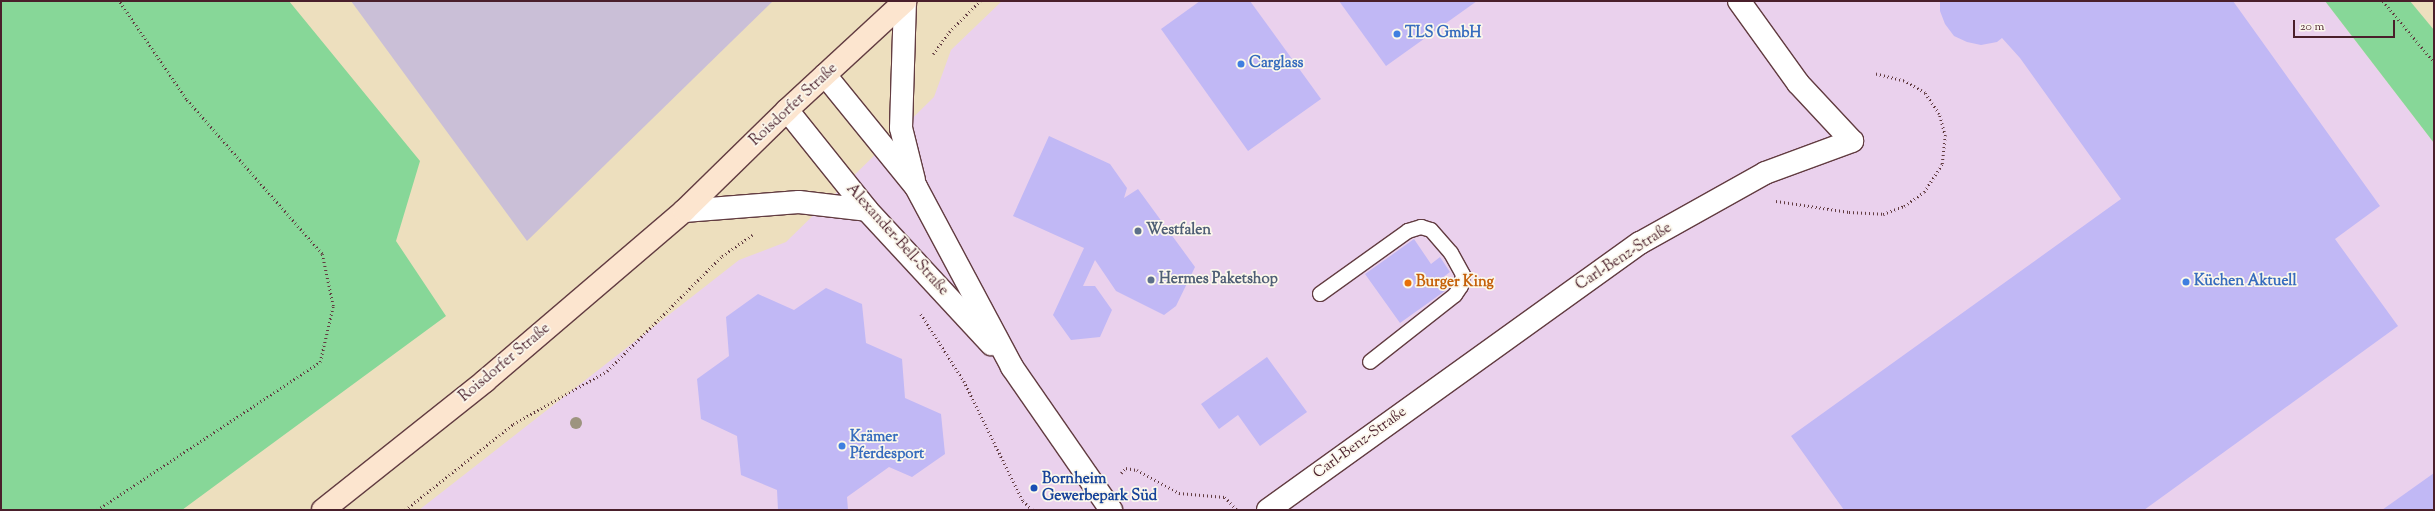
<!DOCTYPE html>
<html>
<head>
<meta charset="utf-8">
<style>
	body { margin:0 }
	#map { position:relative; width:2435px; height:511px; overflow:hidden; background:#eddfbe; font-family:"Sorts Mill Goudy",serif }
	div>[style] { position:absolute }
	.built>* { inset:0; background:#ead1ed }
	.industrial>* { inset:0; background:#cabfd7 }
	.green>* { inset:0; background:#87d798 }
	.building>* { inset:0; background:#c1b8f5 }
	.path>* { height:2.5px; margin-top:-1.25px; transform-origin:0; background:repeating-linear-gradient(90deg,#623c41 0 1px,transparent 0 4px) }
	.roads { filter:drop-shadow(1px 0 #623c41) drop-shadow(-1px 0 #623c41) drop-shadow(0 1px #623c41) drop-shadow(0 -1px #623c41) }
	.service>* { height:14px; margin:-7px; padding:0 7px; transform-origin:7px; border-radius:7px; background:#fff }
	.minor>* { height:22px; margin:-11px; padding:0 11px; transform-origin:11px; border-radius:11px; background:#fff }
	.secondary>* { height:22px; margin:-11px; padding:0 11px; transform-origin:11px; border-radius:11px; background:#fce5cf }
	.trees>* { width:12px; height:12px; margin:-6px; border-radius:50%; background:#9d947f }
	.dots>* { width:11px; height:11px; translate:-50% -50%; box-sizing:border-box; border:2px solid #fbf7ec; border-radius:50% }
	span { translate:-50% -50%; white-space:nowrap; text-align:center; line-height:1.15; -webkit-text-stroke:3.5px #fbf7ec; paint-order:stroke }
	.shop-label { font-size:15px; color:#366cbe; font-weight:700 }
	.left { translate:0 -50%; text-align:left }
	.street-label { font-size:15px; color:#4a1f2b }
	.service-label { font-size:15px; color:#4e5e75; font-weight:700 }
	.food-label { font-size:15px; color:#c56008; font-weight:700 }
	.transit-label { font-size:15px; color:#164399; font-weight:700 }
	.frame { position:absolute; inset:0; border:2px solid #4a1f2b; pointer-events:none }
	.scale { position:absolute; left:2293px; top:20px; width:102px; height:18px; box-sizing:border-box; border:2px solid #4a1f2b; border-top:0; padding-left:5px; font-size:12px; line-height:14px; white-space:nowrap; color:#4a1f2b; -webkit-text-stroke:3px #fbf7ec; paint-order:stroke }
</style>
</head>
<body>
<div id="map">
	<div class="built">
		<div style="clip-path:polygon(1002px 1px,2325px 1px,2434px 143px,2434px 510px,419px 510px,739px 260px,786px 242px,934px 97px,951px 50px)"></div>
	</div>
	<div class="industrial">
		<div style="clip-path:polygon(351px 1px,773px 1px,527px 241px)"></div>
	</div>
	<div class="green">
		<div style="clip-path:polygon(1px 1px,289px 1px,420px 161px,396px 241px,446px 316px,182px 510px,1px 510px)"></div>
		<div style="clip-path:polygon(2325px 1px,2410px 1px,2434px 30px,2434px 143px)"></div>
	</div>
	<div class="building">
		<div style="clip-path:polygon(1200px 1px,1250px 1px,1321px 99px,1248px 151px,1161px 29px)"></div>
		<div style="clip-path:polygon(1339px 1px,1477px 1px,1386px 66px)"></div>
		<div style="clip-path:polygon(1940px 1px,2233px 1px,2380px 206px,2335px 239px,2398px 326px,2144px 510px,1844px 510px,1791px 436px,2121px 199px,2020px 58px,2002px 38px,1997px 42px,1981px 45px,1967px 42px,1954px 36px,1945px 24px,1940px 11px)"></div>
		<div style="clip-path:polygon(1049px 136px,1110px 164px,1127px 188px,1124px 198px,1138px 189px,1195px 267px,1176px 306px,1164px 315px,1116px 291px,1095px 260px,1083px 286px,1095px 286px,1112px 310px,1100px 337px,1071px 340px,1053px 315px,1084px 248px,1013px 216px)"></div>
		<div style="clip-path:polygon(1414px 239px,1431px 264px,1440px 257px,1450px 272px,1442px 278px,1449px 288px,1400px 323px,1365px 274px)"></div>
		<div style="clip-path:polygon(826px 288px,862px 304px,866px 343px,902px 359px,905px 398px,941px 414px,945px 454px,912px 477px,889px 467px,847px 497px,848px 510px,778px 510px,777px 490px,741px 475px,737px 436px,701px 419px,697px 379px,729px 356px,726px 317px,758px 294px,794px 310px)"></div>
		<div style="clip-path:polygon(1267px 357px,1307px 412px,1260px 446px,1238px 415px,1219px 429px,1201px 404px)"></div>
		<div style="clip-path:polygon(2434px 473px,2434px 510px,2382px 510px)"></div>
	</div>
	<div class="path">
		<div style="left:2383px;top:1px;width:80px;rotate:50.1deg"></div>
		<div style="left:933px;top:54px;width:27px;rotate:-54deg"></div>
		<div style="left:949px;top:32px;width:44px;rotate:-45deg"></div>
		<div style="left:1776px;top:201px;width:74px;rotate:8.6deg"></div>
		<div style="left:1849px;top:212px;width:34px;rotate:3deg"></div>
		<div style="left:1883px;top:214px;width:22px;rotate:-21deg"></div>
		<div style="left:1904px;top:206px;width:24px;rotate:-35deg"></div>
		<div style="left:1924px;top:192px;width:33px;rotate:-57deg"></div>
		<div style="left:1942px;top:164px;width:28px;rotate:-84deg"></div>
		<div style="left:1945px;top:136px;width:23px;rotate:-105deg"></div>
		<div style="left:1939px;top:114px;width:25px;rotate:-124deg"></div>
		<div style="left:1925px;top:93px;width:24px;rotate:-150deg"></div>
		<div style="left:1904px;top:81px;width:29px;rotate:-166deg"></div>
		<div style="left:921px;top:314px;width:80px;rotate:57.3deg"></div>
		<div style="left:964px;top:381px;width:134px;rotate:63.8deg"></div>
		<div style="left:1023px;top:501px;width:13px;rotate:42deg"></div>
		<div style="left:1121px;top:473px;width:7px;rotate:-45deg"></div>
		<div style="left:1126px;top:468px;width:11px;rotate:10deg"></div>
		<div style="left:1137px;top:470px;width:48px;rotate:28.7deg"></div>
		<div style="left:1179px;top:493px;width:46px;rotate:5deg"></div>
		<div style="left:1225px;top:497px;width:18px;rotate:47deg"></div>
		<div style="left:97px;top:510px;width:268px;rotate:-33.6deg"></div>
		<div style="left:320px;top:362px;width:57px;rotate:-76.9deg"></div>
		<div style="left:333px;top:306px;width:53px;rotate:-101.9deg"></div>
		<div style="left:322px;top:254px;width:206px;rotate:-131.3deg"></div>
		<div style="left:186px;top:99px;width:119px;rotate:-124.4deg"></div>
		<div style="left:405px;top:510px;width:138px;rotate:-38.5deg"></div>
		<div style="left:513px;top:424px;width:108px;rotate:-29.4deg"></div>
		<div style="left:607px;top:371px;width:163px;rotate:-45deg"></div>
		<div style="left:722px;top:256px;width:37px;rotate:-35deg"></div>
	</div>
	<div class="roads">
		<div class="service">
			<div style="left:1320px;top:294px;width:108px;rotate:-35.6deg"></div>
			<div style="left:1408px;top:231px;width:14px;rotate:-17deg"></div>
			<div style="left:1421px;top:227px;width:10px;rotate:17deg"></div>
			<div style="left:1431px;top:230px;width:30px;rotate:49deg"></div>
			<div style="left:1451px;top:253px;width:25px;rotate:61deg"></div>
			<div style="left:1463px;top:275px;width:11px;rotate:100deg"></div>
			<div style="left:1461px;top:286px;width:11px;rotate:124deg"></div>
			<div style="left:1455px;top:295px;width:108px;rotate:141.8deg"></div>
		</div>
		<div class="minor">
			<div style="left:905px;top:1px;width:127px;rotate:91.8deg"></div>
			<div style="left:901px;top:128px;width:54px;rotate:76deg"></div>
			<div style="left:825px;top:75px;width:144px;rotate:50.9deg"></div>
			<div style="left:916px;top:187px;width:204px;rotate:61.9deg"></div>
			<div style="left:1012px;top:367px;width:174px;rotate:55.3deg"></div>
			<div style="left:787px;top:110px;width:128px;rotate:51.3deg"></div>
			<div style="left:867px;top:210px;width:183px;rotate:47.2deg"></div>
			<div style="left:684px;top:211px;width:115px;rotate:-4.5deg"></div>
			<div style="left:799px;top:202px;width:68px;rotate:6.7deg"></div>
			<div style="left:1268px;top:510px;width:458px;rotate:-35.7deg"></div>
			<div style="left:1640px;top:243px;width:143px;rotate:-29.2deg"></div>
			<div style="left:1765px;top:173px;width:93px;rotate:-20.2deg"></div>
			<div style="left:1852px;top:141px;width:79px;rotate:-133deg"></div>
			<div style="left:1798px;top:83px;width:101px;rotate:-125.7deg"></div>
		</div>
		<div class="secondary">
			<div style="left:323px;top:510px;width:207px;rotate:-38.5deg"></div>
			<div style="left:485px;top:381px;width:262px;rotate:-40.5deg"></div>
			<div style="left:684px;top:211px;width:144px;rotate:-44.4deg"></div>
			<div style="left:787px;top:110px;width:161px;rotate:-42.7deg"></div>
		</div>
	</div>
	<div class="trees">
		<div style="left:576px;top:423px"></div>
	</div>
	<div class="dots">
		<div style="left:1397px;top:34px;background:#3f7fe0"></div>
		<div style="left:1241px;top:64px;background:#3f7fe0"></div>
		<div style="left:1138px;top:231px;background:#5c6f8a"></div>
		<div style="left:1151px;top:280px;background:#5c6f8a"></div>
		<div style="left:2186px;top:282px;background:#3f7fe0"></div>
		<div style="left:1408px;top:283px;background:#e8710a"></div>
		<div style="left:842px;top:446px;background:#3f7fe0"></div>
		<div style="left:1034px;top:488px;background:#1a4fb4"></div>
	</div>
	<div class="shop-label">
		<span class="left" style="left:1405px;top:34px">TLS GmbH</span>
		<span class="left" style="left:1249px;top:64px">Carglass</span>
		<span class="left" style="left:2194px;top:282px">Küchen Aktuell</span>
		<span class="left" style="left:850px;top:446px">Krämer<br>Pferdesport</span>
	</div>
	<div class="street-label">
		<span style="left:794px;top:105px;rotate:-43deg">Roisdorfer Straße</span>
		<span style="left:897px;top:240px;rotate:48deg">Alexander-Bell-Straße</span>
		<span style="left:1624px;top:257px;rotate:-33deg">Carl-Benz-Straße</span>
		<span style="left:505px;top:363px;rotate:-40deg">Roisdorfer Straße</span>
		<span style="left:1360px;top:443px;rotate:-36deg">Carl-Benz-Straße</span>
	</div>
	<div class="service-label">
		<span class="left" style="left:1146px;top:231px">Westfalen</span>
		<span class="left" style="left:1159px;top:280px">Hermes Paketshop</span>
	</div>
	<div class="food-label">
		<span class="left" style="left:1416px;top:283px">Burger King</span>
	</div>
	<div class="transit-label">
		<span class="left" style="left:1042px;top:488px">Bornheim<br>Gewerbepark Süd</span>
	</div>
	<div class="frame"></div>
	<div class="scale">20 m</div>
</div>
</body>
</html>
